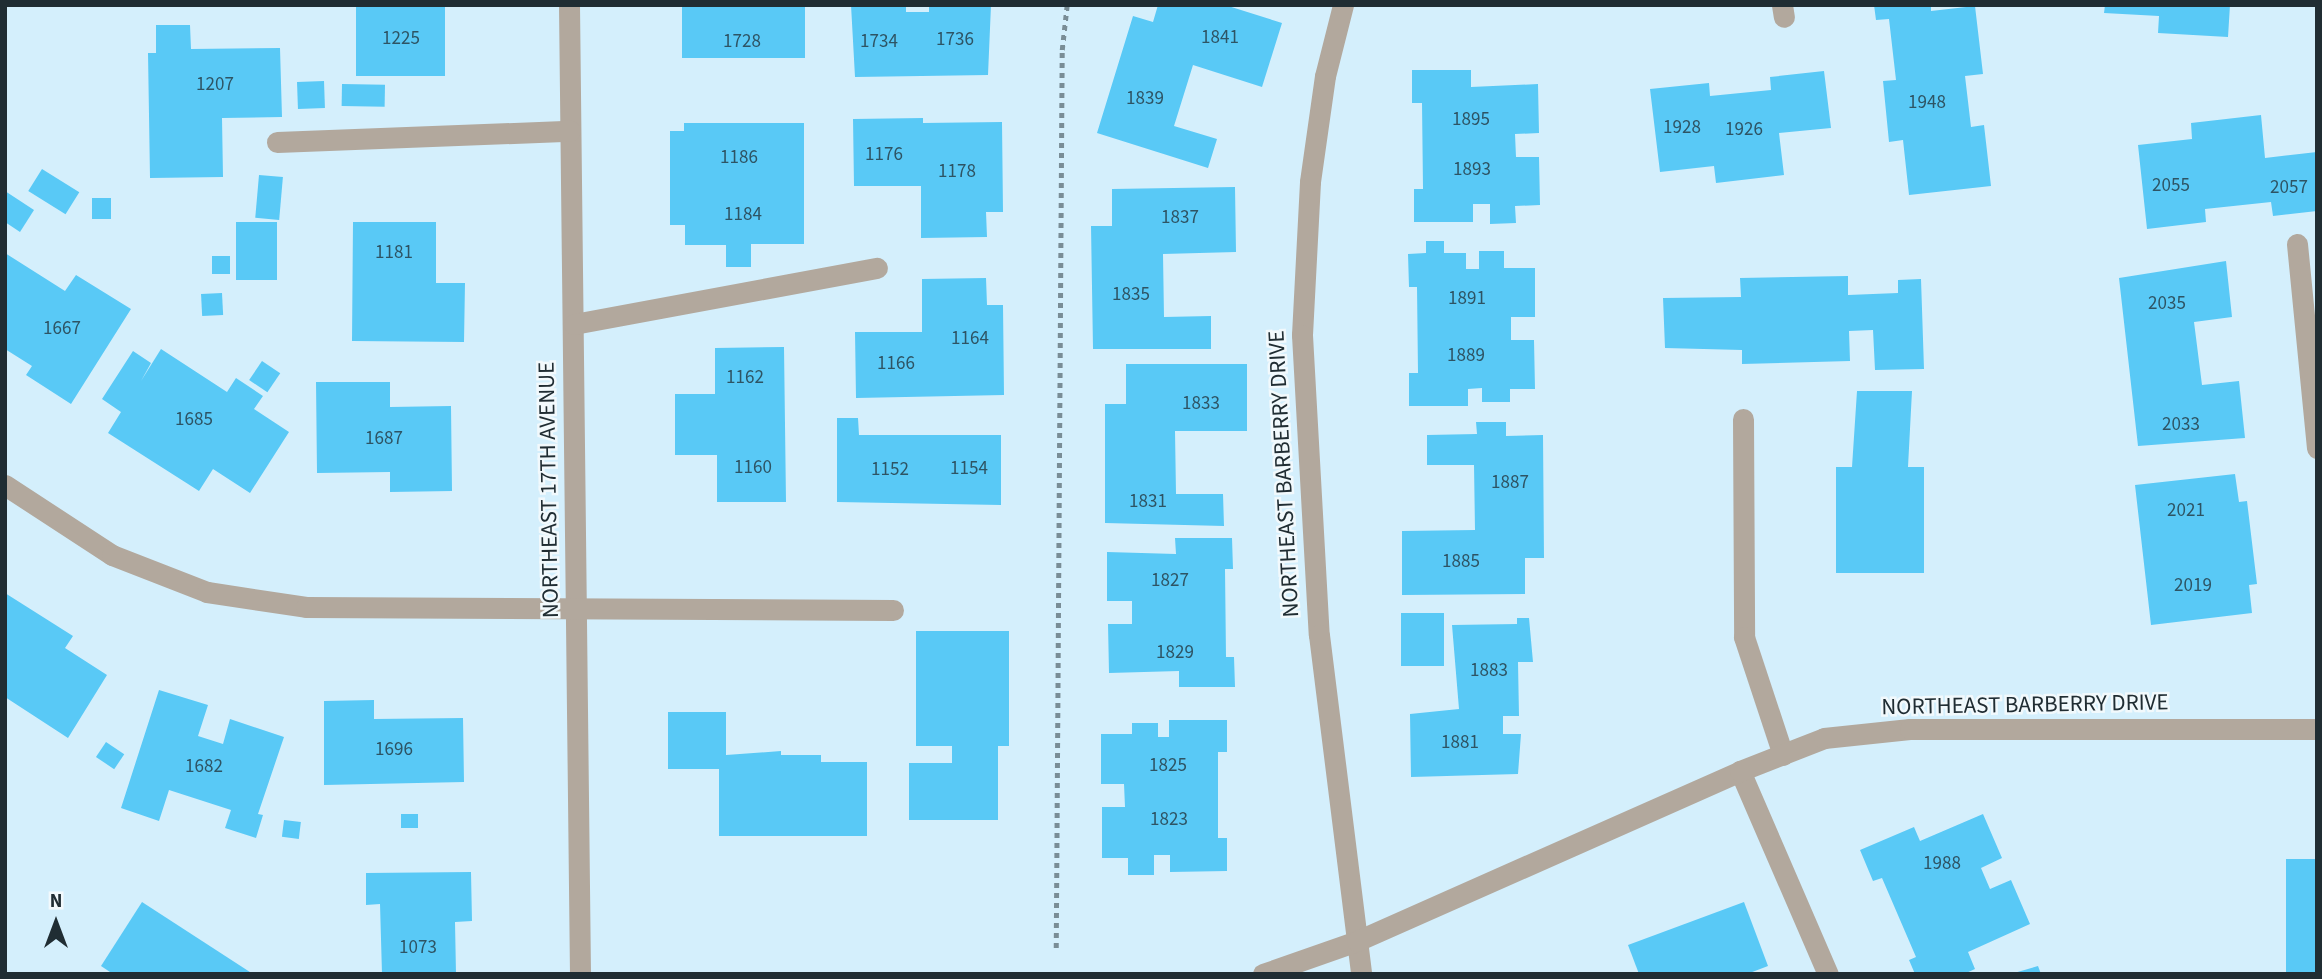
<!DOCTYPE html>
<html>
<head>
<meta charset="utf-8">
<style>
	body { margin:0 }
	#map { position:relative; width:2322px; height:979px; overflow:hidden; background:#d4effc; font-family:"Source Sans 3",sans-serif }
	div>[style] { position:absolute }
	.building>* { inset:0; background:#59c9f6; transform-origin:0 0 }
	.path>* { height:4.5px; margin-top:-2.25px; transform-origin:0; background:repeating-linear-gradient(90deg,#798d96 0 5px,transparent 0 10px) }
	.minor>* { height:21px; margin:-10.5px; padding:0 10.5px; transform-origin:10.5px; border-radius:10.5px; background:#b2a89d }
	span { translate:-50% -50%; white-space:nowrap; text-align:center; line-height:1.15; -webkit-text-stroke:5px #f2f9fc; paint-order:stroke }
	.number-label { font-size:19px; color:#2e5464 }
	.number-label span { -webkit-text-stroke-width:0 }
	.street-label { font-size:23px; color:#202d33 }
	.frame { position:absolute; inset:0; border:7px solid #202d33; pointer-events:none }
	.north { position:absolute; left:21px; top:888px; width:70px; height:70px; -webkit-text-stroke:5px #f2f9fc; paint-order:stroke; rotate:0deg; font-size:19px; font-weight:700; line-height:28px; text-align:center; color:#202d33 }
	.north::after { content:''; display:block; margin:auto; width:24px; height:32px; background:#202d33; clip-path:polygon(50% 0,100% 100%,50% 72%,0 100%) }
</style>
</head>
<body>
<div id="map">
	<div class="building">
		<div style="left:356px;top:5px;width:89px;height:71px"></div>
		<div style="left:682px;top:5px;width:123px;height:53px"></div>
		<div style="clip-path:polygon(851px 5px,906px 5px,906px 12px,929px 12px,929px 5px,991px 5px,988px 75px,855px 77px)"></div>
		<div style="clip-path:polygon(1158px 5px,1225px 5px,1282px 23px,1262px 87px,1193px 65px,1174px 126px,1217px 139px,1208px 168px,1097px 133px,1133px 16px,1153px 22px)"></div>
		<div style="clip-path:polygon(1874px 5px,1931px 5px,1931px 11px,1975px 6px,1983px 74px,1965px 76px,1971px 127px,1984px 125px,1991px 186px,1909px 195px,1903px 140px,1889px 142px,1883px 81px,1896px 80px,1889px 19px,1876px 20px)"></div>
		<div style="clip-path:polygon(2105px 5px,2230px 5px,2228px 37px,2158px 33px,2159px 16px,2104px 13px)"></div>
		<div style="clip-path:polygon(156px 25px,190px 25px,191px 49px,280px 48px,282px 117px,222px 118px,223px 177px,150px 178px,148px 53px,156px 53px)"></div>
		<div style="clip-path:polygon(1412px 70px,1471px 70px,1471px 87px,1538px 84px,1539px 133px,1515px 134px,1516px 157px,1539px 157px,1540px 205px,1515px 206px,1516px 223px,1490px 224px,1490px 204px,1473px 204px,1473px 222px,1414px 222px,1414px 189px,1423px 189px,1422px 103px,1412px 103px)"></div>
		<div style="clip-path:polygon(1824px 71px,1831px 128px,1779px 133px,1784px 175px,1716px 183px,1714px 166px,1660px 172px,1650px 89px,1709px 83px,1710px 96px,1771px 90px,1770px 77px)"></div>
		<div style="left:324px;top:81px;width:27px;height:27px;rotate:88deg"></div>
		<div style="left:342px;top:84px;width:43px;height:22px;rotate:1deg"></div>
		<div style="clip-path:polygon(2261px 115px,2265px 158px,2317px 152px,2317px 211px,2273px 216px,2271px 202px,2205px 209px,2206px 222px,2147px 229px,2138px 145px,2192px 139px,2191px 123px)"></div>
		<div style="clip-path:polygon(923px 118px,923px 123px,1002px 122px,1003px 212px,986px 212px,987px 237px,921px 238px,921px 186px,854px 186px,853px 119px)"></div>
		<div style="clip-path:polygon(684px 123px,804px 123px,804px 244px,751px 244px,751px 267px,726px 267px,726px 245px,685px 245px,685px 225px,670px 225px,670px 131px,684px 131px)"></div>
		<div style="left:42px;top:169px;width:44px;height:26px;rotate:32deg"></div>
		<div style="left:259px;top:175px;width:24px;height:43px;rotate:5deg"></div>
		<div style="clip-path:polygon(1235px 187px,1236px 252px,1163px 254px,1164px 317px,1211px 316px,1211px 349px,1093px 349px,1091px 226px,1112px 226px,1112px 189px)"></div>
		<div style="clip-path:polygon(5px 191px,34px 210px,20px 232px,5px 222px)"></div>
		<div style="left:111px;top:198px;width:21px;height:19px;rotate:90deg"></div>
		<div style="left:236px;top:222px;width:41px;height:58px"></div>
		<div style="clip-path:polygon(353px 222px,436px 222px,436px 283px,465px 283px,464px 342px,352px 341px)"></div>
		<div style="clip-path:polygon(1426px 241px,1444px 241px,1444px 253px,1466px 253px,1466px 269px,1479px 269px,1479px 251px,1504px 251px,1504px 268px,1535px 268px,1535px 317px,1511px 317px,1511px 340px,1534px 340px,1535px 389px,1510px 389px,1510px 402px,1482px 402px,1482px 388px,1468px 389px,1468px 406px,1409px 406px,1409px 373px,1418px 373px,1417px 287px,1409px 287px,1408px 254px,1426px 253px)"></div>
		<div style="clip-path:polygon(5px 253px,65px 291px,76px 275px,131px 309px,71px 404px,26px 375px,32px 366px,5px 349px)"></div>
		<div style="left:212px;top:256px;width:18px;height:18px"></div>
		<div style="clip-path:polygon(2226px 261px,2232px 317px,2194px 322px,2202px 385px,2239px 381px,2245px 438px,2138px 446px,2119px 278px)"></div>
		<div style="clip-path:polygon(1848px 276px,1848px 295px,1898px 293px,1898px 280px,1921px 279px,1924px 369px,1875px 370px,1873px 330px,1849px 331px,1850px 361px,1742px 364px,1742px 350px,1665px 348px,1663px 298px,1741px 297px,1740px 278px)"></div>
		<div style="clip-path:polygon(986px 278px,987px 305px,1003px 305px,1004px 395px,856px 398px,855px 332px,922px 332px,922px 279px)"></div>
		<div style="left:222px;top:293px;width:22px;height:21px;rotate:87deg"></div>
		<div style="clip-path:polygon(784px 347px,786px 502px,717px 502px,717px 455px,675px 455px,675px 394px,715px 394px,715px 348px)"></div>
		<div style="clip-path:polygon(161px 349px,227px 392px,236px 378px,263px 396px,254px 409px,289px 432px,250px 493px,213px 469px,199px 491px,108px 433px,121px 412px,102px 399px,133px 351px,151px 363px,141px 381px)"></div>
		<div style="left:262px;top:361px;width:22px;height:23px;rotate:34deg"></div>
		<div style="clip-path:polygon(1126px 364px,1247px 364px,1247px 431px,1175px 431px,1176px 494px,1223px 494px,1224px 526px,1105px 523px,1105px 404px,1126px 404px)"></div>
		<div style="clip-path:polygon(316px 382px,390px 382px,390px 407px,451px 406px,452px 491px,390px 492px,390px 472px,317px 473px)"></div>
		<div style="clip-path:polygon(1857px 391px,1912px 391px,1908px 467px,1924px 467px,1924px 573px,1836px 573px,1836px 467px,1852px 467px)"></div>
		<div style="clip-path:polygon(837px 418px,858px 418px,859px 435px,1001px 435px,1001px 505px,837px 502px)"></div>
		<div style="clip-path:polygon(1476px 422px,1506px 422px,1506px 436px,1543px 435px,1544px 558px,1525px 558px,1525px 594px,1402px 595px,1402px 531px,1475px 530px,1474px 465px,1427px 465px,1427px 435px,1477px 434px)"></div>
		<div style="clip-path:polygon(2235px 474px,2239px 502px,2247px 501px,2257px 584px,2249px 585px,2252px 613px,2151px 625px,2135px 485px)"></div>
		<div style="clip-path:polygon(1175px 538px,1232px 538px,1233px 569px,1225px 569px,1226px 657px,1234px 657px,1235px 687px,1179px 687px,1179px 671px,1109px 673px,1108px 624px,1132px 624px,1132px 601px,1107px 601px,1107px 552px,1176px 554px)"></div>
		<div style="clip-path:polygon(5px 593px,73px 636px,65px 648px,107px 675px,68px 738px,5px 697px)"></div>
		<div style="left:1444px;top:613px;width:53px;height:43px;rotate:90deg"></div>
		<div style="clip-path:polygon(1517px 618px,1529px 618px,1533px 662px,1518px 662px,1519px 716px,1503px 716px,1503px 734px,1521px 734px,1518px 774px,1411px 777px,1410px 714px,1459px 709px,1452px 625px,1517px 624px)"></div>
		<div style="clip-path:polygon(916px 631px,1009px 631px,1009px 746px,998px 746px,998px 820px,909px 820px,909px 763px,952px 763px,952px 746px,916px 746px)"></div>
		<div style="clip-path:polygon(159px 690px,208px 705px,198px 736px,223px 744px,230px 719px,284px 737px,258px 814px,263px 815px,256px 838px,225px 828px,231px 810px,169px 790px,159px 821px,121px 808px)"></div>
		<div style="clip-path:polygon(374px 700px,374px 719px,463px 718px,464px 782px,324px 785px,324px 701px)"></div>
		<div style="clip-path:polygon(668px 712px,726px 712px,726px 755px,781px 751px,781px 755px,821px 755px,821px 762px,867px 762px,867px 836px,719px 836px,719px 769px,668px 769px)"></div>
		<div style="clip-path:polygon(1169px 720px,1227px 720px,1227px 752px,1218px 752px,1218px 838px,1227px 838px,1227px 871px,1170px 872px,1170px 855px,1154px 855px,1154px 875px,1128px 875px,1128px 858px,1102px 858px,1102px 807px,1125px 807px,1124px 784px,1101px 784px,1101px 734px,1132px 734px,1132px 723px,1158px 723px,1158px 737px,1169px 737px)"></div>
		<div style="left:106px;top:742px;width:22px;height:18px;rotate:34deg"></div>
		<div style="left:401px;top:814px;width:17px;height:14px"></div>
		<div style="clip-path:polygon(1983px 814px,2002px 858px,1981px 868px,1990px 889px,2011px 880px,2030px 924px,1968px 952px,1975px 969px,1964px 974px,1915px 974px,1909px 960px,1916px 957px,1882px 878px,1873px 881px,1860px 850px,1914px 827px,1920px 841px)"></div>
		<div style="left:284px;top:820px;width:17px;height:17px;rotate:7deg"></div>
		<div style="left:2286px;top:859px;width:31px;height:115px"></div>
		<div style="clip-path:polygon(471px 872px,472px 921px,455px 922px,456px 974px,382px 974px,380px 904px,366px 905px,366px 873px)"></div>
		<div style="clip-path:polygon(142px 902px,253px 974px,113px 974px,101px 966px)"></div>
		<div style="clip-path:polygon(1744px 902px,1768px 966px,1747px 974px,1639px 974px,1628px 945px)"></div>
		<div style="clip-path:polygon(2038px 966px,2041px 974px,2014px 974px,2014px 973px)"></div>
	</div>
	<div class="path">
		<div style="left:1056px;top:948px;width:898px;rotate:-89.62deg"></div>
		<div style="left:1062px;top:50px;width:45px;rotate:-83.7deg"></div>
	</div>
	<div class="minor">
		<div style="left:569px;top:5px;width:969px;rotate:89.35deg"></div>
		<div style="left:1343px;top:5px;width:73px;rotate:104.2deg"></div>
		<div style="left:1325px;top:76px;width:107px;rotate:98.1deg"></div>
		<div style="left:1310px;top:182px;width:153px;rotate:93deg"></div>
		<div style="left:1302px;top:335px;width:300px;rotate:86.8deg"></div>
		<div style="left:1319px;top:635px;width:342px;rotate:82.9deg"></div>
		<div style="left:1782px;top:5px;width:12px;rotate:81deg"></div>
		<div style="left:277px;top:142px;width:293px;rotate:-2.2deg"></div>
		<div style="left:2297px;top:244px;width:205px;rotate:84.4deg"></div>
		<div style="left:574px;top:324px;width:308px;rotate:-10.5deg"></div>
		<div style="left:1743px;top:419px;width:218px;rotate:89.7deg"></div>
		<div style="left:1744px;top:637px;width:124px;rotate:71.7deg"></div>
		<div style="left:5px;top:485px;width:128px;rotate:33.2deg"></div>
		<div style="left:112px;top:555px;width:102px;rotate:21.3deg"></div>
		<div style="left:207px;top:592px;width:100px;rotate:8.6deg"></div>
		<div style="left:306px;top:607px;width:587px;rotate:0.29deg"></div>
		<div style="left:1740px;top:771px;width:221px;rotate:66.6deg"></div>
		<div style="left:1263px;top:974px;width:100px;rotate:-19.3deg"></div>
		<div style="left:1357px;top:941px;width:419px;rotate:-23.9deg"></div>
		<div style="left:1740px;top:771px;width:90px;rotate:-21.4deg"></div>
		<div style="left:1824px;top:738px;width:86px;rotate:-6deg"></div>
		<div style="left:1910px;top:729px;width:407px"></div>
	</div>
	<div class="number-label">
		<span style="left:1220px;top:38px">1841</span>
		<span style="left:401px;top:39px">1225</span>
		<span style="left:955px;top:40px">1736</span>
		<span style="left:742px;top:42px">1728</span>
		<span style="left:879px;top:42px">1734</span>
		<span style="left:215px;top:85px">1207</span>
		<span style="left:1145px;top:99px">1839</span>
		<span style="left:1927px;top:103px">1948</span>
		<span style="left:1471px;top:120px">1895</span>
		<span style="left:1682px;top:128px">1928</span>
		<span style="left:1744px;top:130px">1926</span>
		<span style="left:884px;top:155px">1176</span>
		<span style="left:739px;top:158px">1186</span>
		<span style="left:1472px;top:170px">1893</span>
		<span style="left:957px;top:172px">1178</span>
		<span style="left:2171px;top:186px">2055</span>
		<span style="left:2289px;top:188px">2057</span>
		<span style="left:743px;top:215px">1184</span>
		<span style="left:1180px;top:218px">1837</span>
		<span style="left:394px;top:253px">1181</span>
		<span style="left:1131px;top:295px">1835</span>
		<span style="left:1467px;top:299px">1891</span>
		<span style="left:2167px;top:304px">2035</span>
		<span style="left:62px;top:329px">1667</span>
		<span style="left:970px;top:339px">1164</span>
		<span style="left:1466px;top:356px">1889</span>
		<span style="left:896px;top:364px">1166</span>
		<span style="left:745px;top:378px">1162</span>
		<span style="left:1201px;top:404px">1833</span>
		<span style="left:194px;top:420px">1685</span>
		<span style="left:2181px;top:425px">2033</span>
		<span style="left:384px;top:439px">1687</span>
		<span style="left:753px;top:468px">1160</span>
		<span style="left:969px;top:469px">1154</span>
		<span style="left:890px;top:470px">1152</span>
		<span style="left:1510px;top:483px">1887</span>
		<span style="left:1148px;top:502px">1831</span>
		<span style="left:2186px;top:511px">2021</span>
		<span style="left:1461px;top:562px">1885</span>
		<span style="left:1170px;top:581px">1827</span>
		<span style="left:2193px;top:586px">2019</span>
		<span style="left:1175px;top:653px">1829</span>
		<span style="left:1489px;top:671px">1883</span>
		<span style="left:1460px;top:743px">1881</span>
		<span style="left:394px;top:750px">1696</span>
		<span style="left:1168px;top:766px">1825</span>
		<span style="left:204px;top:767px">1682</span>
		<span style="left:1169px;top:820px">1823</span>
		<span style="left:1942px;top:864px">1988</span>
		<span style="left:418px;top:948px">1073</span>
	</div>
	<div class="street-label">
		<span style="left:1284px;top:474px;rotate:-93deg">NORTHEAST BARBERRY DRIVE</span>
		<span style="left:549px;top:490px;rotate:-91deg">NORTHEAST 17TH AVENUE</span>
		<span style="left:2025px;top:705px;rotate:-1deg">NORTHEAST BARBERRY DRIVE</span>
	</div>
	<div class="frame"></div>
	<div class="north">N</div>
</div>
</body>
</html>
